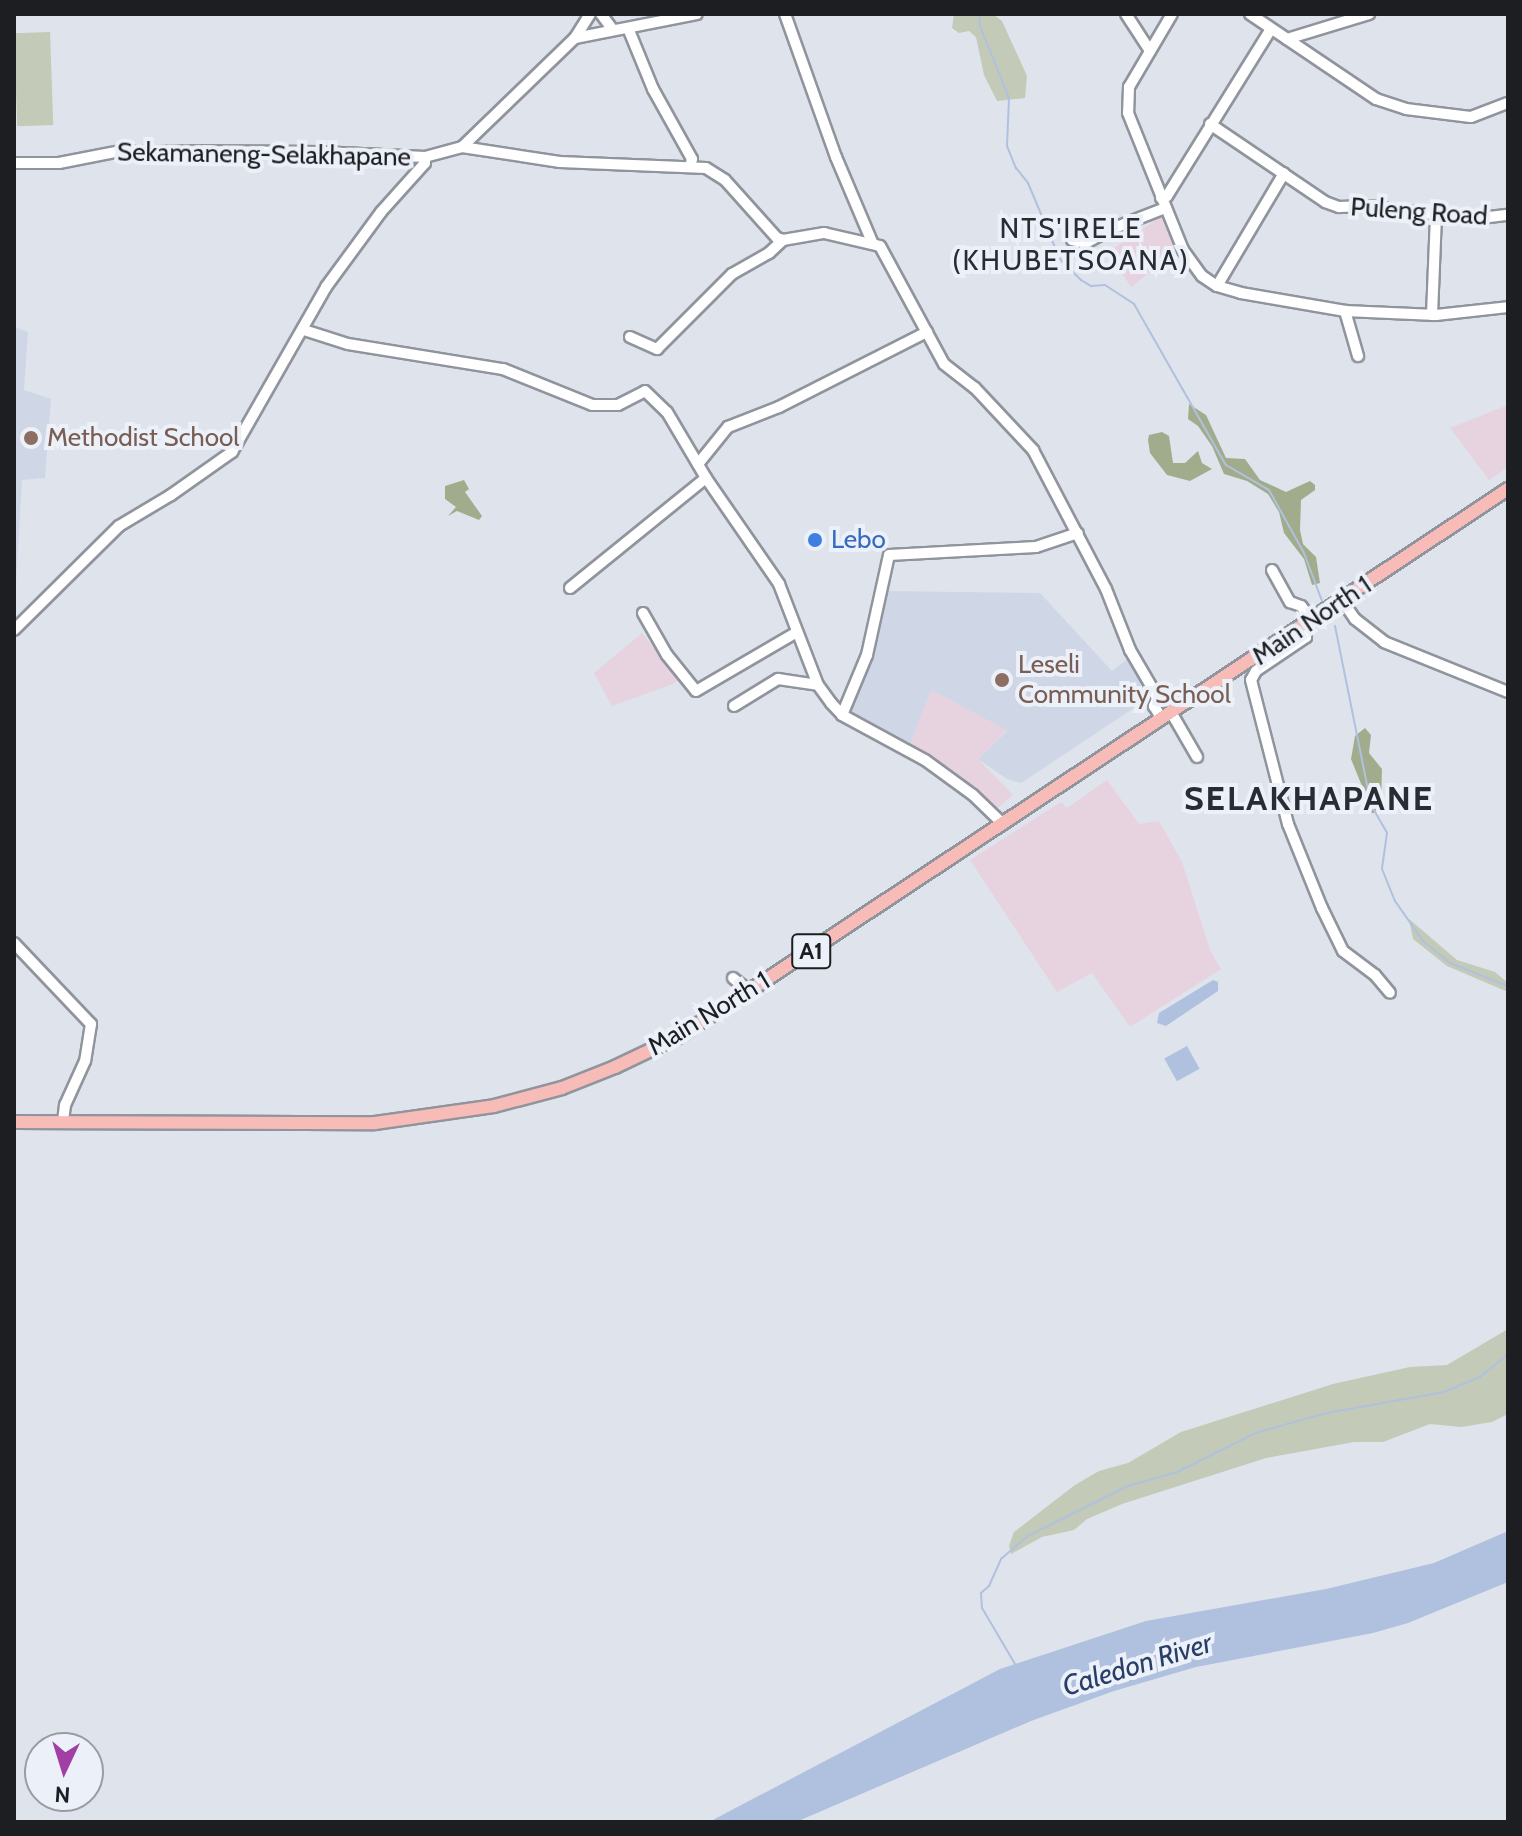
<!DOCTYPE html>
<html>
<head>
<meta charset="utf-8">
<style>
	body { margin:0 }
	#map { position:relative; width:1522px; height:1836px; overflow:hidden; background:#dfe3eb; font-family:Cabin,sans-serif }
	div>[style] { position:absolute }
	.built>* { inset:0; background:#cfd7e6 }
	.industrial>* { inset:0; background:#e7d2e0 }
	.green>* { inset:0; background:#c3cab7; transform-origin:0 0 }
	.forest>* { inset:0; background:#a1ac8c }
	.water>* { inset:0; background:#b0c1df; transform-origin:0 0 }
	.stream>* { height:2px; margin:-1px; padding:0 1px; transform-origin:1px; border-radius:1px; background:#b0c1df }
	.roads { filter:drop-shadow(2px 0 #90949c) drop-shadow(-2px 0 #90949c) drop-shadow(0 2px #90949c) drop-shadow(0 -2px #90949c) }
	.minor>* { height:10px; margin:-5px; padding:0 5px; transform-origin:5px; border-radius:5px; background:#fff }
	.major>* { height:12px; margin:-6px; padding:0 6px; transform-origin:6px; border-radius:6px; background:#f7bbb8 }
	.dots>* { width:22px; height:22px; translate:-50% -50%; box-sizing:border-box; border:4px solid #ecf0f9; border-radius:50% }
	span { translate:-50% -50%; white-space:nowrap; text-align:center; line-height:1.15; -webkit-text-stroke:8px #ecf0f9; paint-order:stroke }
	.shield-label span { padding:2px 6px; background:#ecf0f9; border:2px solid; border-radius:6px; -webkit-text-stroke-width:0 }
	.shield-label { font-size:24px; color:#1d1e21; font-weight:700 }
	.street-label { font-size:26px; color:#1d1e21 }
	.education-label { font-size:26px; color:#785e54 }
	.left { translate:0 -50%; text-align:left }
	.shop-label { font-size:26px; color:#366cbe }
	.neighbourhood-label { font-size:28px; color:#292c32; letter-spacing:2px }
	.water-label { font-size:28px; color:#283e67; font-style:italic }
	.district-label { font-size:34px; color:#292c32; font-weight:700; letter-spacing:2px }
	.frame { position:absolute; inset:0; border:16px solid #1d1e21; pointer-events:none }
	.north { position:absolute; left:24px; top:1732px; width:80px; height:80px; box-sizing:border-box; background:#ecf0f9; border:2px solid #999ca3; border-radius:50%; rotate:184deg; font-size:22px; font-weight:700; line-height:32px; text-align:center; color:#1d1e21 }
	.north::after { content:''; display:block; margin:auto; width:28px; height:36px; background:#a23fa4; clip-path:polygon(50% 0,100% 100%,50% 72%,0 100%) }
</style>
</head>
<body>
<div id="map">
	<div class="built">
		<div style="clip-path:polygon(14px 327px,28px 332px,24px 390px,51px 399px,45px 478px,22px 480px,14px 617px)"></div>
		<div style="clip-path:polygon(886px 591px,1040px 593px,1112px 671px,1127px 659px,1152px 696px,1021px 783px,1007px 779px,978px 759px,1007px 731px,931px 690px,910px 746px,848px 712px)"></div>
	</div>
	<div class="industrial">
		<div style="clip-path:polygon(1162px 216px,1178px 250px,1131px 287px,1108px 252px)"></div>
		<div style="clip-path:polygon(1508px 405px,1508px 467px,1489px 480px,1450px 428px)"></div>
		<div style="clip-path:polygon(642px 633px,679px 679px,673px 684px,612px 706px,594px 673px)"></div>
		<div style="clip-path:polygon(931px 690px,1007px 730px,978px 759px,1013px 795px,995px 810px,910px 746px)"></div>
		<div style="clip-path:polygon(1107px 780px,1139px 824px,1159px 821px,1182px 862px,1210px 950px,1221px 969px,1130px 1027px,1092px 973px,1057px 992px,970px 860px,1061px 802px,1067px 808px)"></div>
	</div>
	<div class="green">
		<div style="clip-path:polygon(954px 14px,993px 14px,1002px 21px,1027px 76px,1025px 98px,997px 101px,984px 75px,976px 37px,969px 31px,959px 33px,952px 28px)"></div>
		<div style="left:50px;top:32px;width:93px;height:36px;rotate:88deg"></div>
		<div style="clip-path:polygon(1409px 919px,1457px 960px,1495px 972px,1508px 983px,1508px 992px,1447px 966px,1413px 939px)"></div>
		<div style="clip-path:polygon(1508px 1329px,1508px 1414px,1492px 1422px,1461px 1427px,1430px 1424px,1383px 1442px,1354px 1442px,1266px 1458px,1122px 1504px,1087px 1519px,1074px 1530px,1042px 1537px,1011px 1554px,1009px 1546px,1014px 1532px,1075px 1485px,1099px 1471px,1128px 1463px,1181px 1432px,1333px 1384px,1410px 1367px,1447px 1365px)"></div>
	</div>
	<div class="forest">
		<div style="clip-path:polygon(1189px 404px,1206px 415px,1226px 458px,1245px 459px,1260px 480px,1286px 492px,1310px 481px,1315px 485px,1315px 490px,1301px 500px,1300px 530px,1303px 544px,1316px 557px,1320px 583px,1312px 585px,1304px 559px,1284px 533px,1279px 512px,1268px 494px,1247px 481px,1224px 474px,1212px 446px,1198px 426px,1188px 419px)"></div>
		<div style="clip-path:polygon(1162px 432px,1169px 436px,1173px 463px,1185px 463px,1198px 451px,1202px 463px,1212px 469px,1190px 481px,1167px 475px,1150px 453px,1148px 440px,1149px 435px)"></div>
		<div style="clip-path:polygon(464px 480px,469px 489px,465px 492px,482px 516px,479px 520px,457px 511px,448px 516px,456px 507px,445px 499px,445px 486px)"></div>
		<div style="clip-path:polygon(1365px 728px,1371px 735px,1369px 753px,1382px 769px,1381px 802px,1374px 813px,1366px 812px,1364px 791px,1351px 759px,1355px 736px)"></div>
	</div>
	<div class="water">
		<div style="clip-path:polygon(1213px 980px,1218px 982px,1218px 991px,1166px 1026px,1157px 1023px,1159px 1013px)"></div>
		<div style="left:1187px;top:1046px;width:26px;height:26px;rotate:61deg"></div>
		<div style="clip-path:polygon(1508px 1531px,1508px 1582px,1408px 1623px,1373px 1633px,1196px 1667px,1114px 1691px,1031px 1721px,796px 1822px,709px 1822px,1000px 1669px,1146px 1621px,1326px 1589px,1434px 1563px)"></div>
	</div>
	<div class="stream">
		<div style="left:979px;top:14px;width:12px;rotate:85deg"></div>
		<div style="left:980px;top:26px;width:78px;rotate:68.1deg"></div>
		<div style="left:1009px;top:98px;width:48px;rotate:92.4deg"></div>
		<div style="left:1007px;top:146px;width:24px;rotate:68deg"></div>
		<div style="left:1016px;top:168px;width:19px;rotate:51deg"></div>
		<div style="left:1028px;top:183px;width:82px;rotate:67.2deg"></div>
		<div style="left:1060px;top:259px;width:30px;rotate:45deg"></div>
		<div style="left:1081px;top:280px;width:12px;rotate:31deg"></div>
		<div style="left:1091px;top:286px;width:14px;rotate:-4deg"></div>
		<div style="left:1105px;top:285px;width:35px;rotate:33deg"></div>
		<div style="left:1134px;top:304px;width:185px;rotate:60.3deg"></div>
		<div style="left:1226px;top:465px;width:50px;rotate:30.2deg"></div>
		<div style="left:1269px;top:490px;width:72px;rotate:60.9deg"></div>
		<div style="left:1304px;top:553px;width:51px;rotate:69.4deg"></div>
		<div style="left:1335px;top:626px;width:183px;rotate:78.6deg"></div>
		<div style="left:1371px;top:805px;width:32px;rotate:60deg"></div>
		<div style="left:1387px;top:833px;width:36px;rotate:98deg"></div>
		<div style="left:1382px;top:869px;width:35px;rotate:68deg"></div>
		<div style="left:1395px;top:901px;width:49px;rotate:55deg"></div>
		<div style="left:1423px;top:941px;width:35px;rotate:39deg"></div>
		<div style="left:1450px;top:963px;width:62px;rotate:21.6deg"></div>
		<div style="left:1015px;top:1664px;width:65px;rotate:-120.5deg"></div>
		<div style="left:982px;top:1608px;width:15px;rotate:-94deg"></div>
		<div style="left:981px;top:1593px;width:11px;rotate:-41deg"></div>
		<div style="left:989px;top:1586px;width:30px;rotate:-66deg"></div>
		<div style="left:1001px;top:1559px;width:33px;rotate:-41deg"></div>
		<div style="left:1026px;top:1537px;width:114px;rotate:-26.6deg"></div>
		<div style="left:1128px;top:1486px;width:51px;rotate:-15.9deg"></div>
		<div style="left:1177px;top:1472px;width:90px;rotate:-26.3deg"></div>
		<div style="left:1258px;top:1432px;width:72px;rotate:-15.4deg"></div>
		<div style="left:1327px;top:1413px;width:119px;rotate:-10.2deg"></div>
		<div style="left:1444px;top:1392px;width:39px;rotate:-23deg"></div>
		<div style="left:1480px;top:1377px;width:36px;rotate:-39deg"></div>
	</div>
	<div class="roads">
		<div class="minor">
			<div style="left:601px;top:14px;width:20px;rotate:53deg"></div>
			<div style="left:785px;top:14px;width:152px;rotate:70.4deg"></div>
			<div style="left:836px;top:157px;width:92px;rotate:67deg"></div>
			<div style="left:1126px;top:14px;width:44px;rotate:57deg"></div>
			<div style="left:1172px;top:14px;width:85px;rotate:120.5deg"></div>
			<div style="left:1129px;top:87px;width:26px;rotate:92deg"></div>
			<div style="left:1128px;top:113px;width:148px;rotate:68.1deg"></div>
			<div style="left:1183px;top:250px;width:32px;rotate:54deg"></div>
			<div style="left:1202px;top:276px;width:18px;rotate:34deg"></div>
			<div style="left:1217px;top:286px;width:25px;rotate:16deg"></div>
			<div style="left:1241px;top:293px;width:106px;rotate:9.8deg"></div>
			<div style="left:1345px;top:311px;width:91px;rotate:2.5deg"></div>
			<div style="left:1436px;top:315px;width:72px;rotate:-6.3deg"></div>
			<div style="left:1250px;top:14px;width:152px;rotate:34deg"></div>
			<div style="left:1376px;top:99px;width:32px;rotate:18deg"></div>
			<div style="left:1406px;top:109px;width:65px;rotate:7deg"></div>
			<div style="left:1471px;top:117px;width:40px;rotate:-21deg"></div>
			<div style="left:628px;top:28px;width:66px;rotate:67.7deg"></div>
			<div style="left:653px;top:89px;width:80px;rotate:60.9deg"></div>
			<div style="left:692px;top:159px;width:8px;rotate:104deg"></div>
			<div style="left:575px;top:38px;width:28px;rotate:-58deg"></div>
			<div style="left:1287px;top:39px;width:86px;rotate:-17deg"></div>
			<div style="left:1210px;top:124px;width:139px;rotate:34.1deg"></div>
			<div style="left:1325px;top:202px;width:15px;rotate:20deg"></div>
			<div style="left:1339px;top:207px;width:29px;rotate:-2deg"></div>
			<div style="left:1368px;top:206px;width:106px;rotate:7.1deg"></div>
			<div style="left:1473px;top:219px;width:35px;rotate:-7deg"></div>
			<div style="left:462px;top:147px;width:157px;rotate:-44deg"></div>
			<div style="left:575px;top:38px;width:124px;rotate:-11.1deg"></div>
			<div style="left:14px;top:163px;width:45px"></div>
			<div style="left:59px;top:163px;width:62px;rotate:-11.1deg"></div>
			<div style="left:120px;top:151px;width:28px"></div>
			<div style="left:148px;top:151px;width:173px;rotate:0.3deg"></div>
			<div style="left:321px;top:152px;width:104px;rotate:2.8deg"></div>
			<div style="left:425px;top:157px;width:38px;rotate:-15deg"></div>
			<div style="left:462px;top:147px;width:99px;rotate:8.7deg"></div>
			<div style="left:560px;top:162px;width:146px;rotate:2.4deg"></div>
			<div style="left:706px;top:168px;width:22px;rotate:32deg"></div>
			<div style="left:725px;top:180px;width:78px;rotate:48.1deg"></div>
			<div style="left:777px;top:238px;width:6px;rotate:18deg"></div>
			<div style="left:783px;top:240px;width:42px;rotate:-9.7deg"></div>
			<div style="left:824px;top:233px;width:57px;rotate:13.1deg"></div>
			<div style="left:880px;top:246px;width:134px;rotate:61.5deg"></div>
			<div style="left:944px;top:364px;width:39px;rotate:38deg"></div>
			<div style="left:975px;top:388px;width:85px;rotate:46.9deg"></div>
			<div style="left:1033px;top:450px;width:157px;rotate:62.3deg"></div>
			<div style="left:1106px;top:589px;width:66px;rotate:68.5deg"></div>
			<div style="left:1130px;top:650px;width:48px;rotate:59.7deg"></div>
			<div style="left:1154px;top:691px;width:9px;rotate:69deg"></div>
			<div style="left:1157px;top:699px;width:8px;rotate:113deg"></div>
			<div style="left:1154px;top:706px;width:13px;rotate:58deg"></div>
			<div style="left:1161px;top:198px;width:6px;rotate:-18deg"></div>
			<div style="left:1167px;top:196px;width:197px;rotate:-58.1deg"></div>
			<div style="left:1072px;top:240px;width:14px;rotate:12deg"></div>
			<div style="left:1086px;top:243px;width:26px;rotate:-29deg"></div>
			<div style="left:1109px;top:230px;width:60px;rotate:-21.4deg"></div>
			<div style="left:1217px;top:286px;width:131px;rotate:-59.3deg"></div>
			<div style="left:1345px;top:311px;width:47px;rotate:73.9deg"></div>
			<div style="left:1432px;top:315px;width:100px;rotate:-87.7deg"></div>
			<div style="left:304px;top:330px;width:46px;rotate:17.7deg"></div>
			<div style="left:348px;top:344px;width:157px;rotate:9.2deg"></div>
			<div style="left:503px;top:369px;width:96px;rotate:22deg"></div>
			<div style="left:592px;top:405px;width:26px"></div>
			<div style="left:618px;top:405px;width:30px;rotate:-27deg"></div>
			<div style="left:645px;top:391px;width:30px;rotate:44deg"></div>
			<div style="left:667px;top:412px;width:77px;rotate:59.4deg"></div>
			<div style="left:706px;top:478px;width:129px;rotate:55.4deg"></div>
			<div style="left:779px;top:584px;width:108px;rotate:68.9deg"></div>
			<div style="left:818px;top:685px;width:22px;rotate:54deg"></div>
			<div style="left:831px;top:703px;width:16px;rotate:47deg"></div>
			<div style="left:842px;top:715px;width:94px;rotate:28.5deg"></div>
			<div style="left:925px;top:760px;width:59px;rotate:36.1deg"></div>
			<div style="left:973px;top:795px;width:42px;rotate:44deg"></div>
			<div style="left:630px;top:337px;width:30px;rotate:24deg"></div>
			<div style="left:657px;top:349px;width:106px;rotate:-45deg"></div>
			<div style="left:732px;top:274px;width:43px;rotate:-29.6deg"></div>
			<div style="left:769px;top:253px;width:19px;rotate:-43deg"></div>
			<div style="left:698px;top:464px;width:48px;rotate:-51deg"></div>
			<div style="left:728px;top:427px;width:55px;rotate:-21.4deg"></div>
			<div style="left:779px;top:407px;width:166px;rotate:-26.9deg"></div>
			<div style="left:1272px;top:570px;width:37px;rotate:61deg"></div>
			<div style="left:1290px;top:602px;width:12px;rotate:20deg"></div>
			<div style="left:1301px;top:606px;width:19px;rotate:51deg"></div>
			<div style="left:570px;top:588px;width:175px;rotate:-39deg"></div>
			<div style="left:1342px;top:600px;width:23px;rotate:56deg"></div>
			<div style="left:1355px;top:619px;width:37px;rotate:38deg"></div>
			<div style="left:1384px;top:642px;width:134px;rotate:22deg"></div>
			<div style="left:643px;top:613px;width:48px;rotate:60.3deg"></div>
			<div style="left:667px;top:655px;width:46px;rotate:51.1deg"></div>
			<div style="left:696px;top:691px;width:117px;rotate:-30.3deg"></div>
			<div style="left:1302px;top:627px;width:11px;rotate:68deg"></div>
			<div style="left:1306px;top:637px;width:60px;rotate:145.8deg"></div>
			<div style="left:1256px;top:671px;width:10px;rotate:119deg"></div>
			<div style="left:1251px;top:680px;width:149px;rotate:75.6deg"></div>
			<div style="left:1288px;top:824px;width:91px;rotate:68deg"></div>
			<div style="left:1322px;top:908px;width:48px;rotate:64deg"></div>
			<div style="left:1343px;top:951px;width:40px;rotate:37deg"></div>
			<div style="left:1375px;top:975px;width:23px;rotate:50deg"></div>
			<div style="left:14px;top:630px;width:148px;rotate:-44.7deg"></div>
			<div style="left:119px;top:526px;width:61px;rotate:-30.8deg"></div>
			<div style="left:171px;top:495px;width:75px;rotate:-35.2deg"></div>
			<div style="left:232px;top:452px;width:190px;rotate:-60.3deg"></div>
			<div style="left:326px;top:287px;width:93px;rotate:-53.7deg"></div>
			<div style="left:381px;top:212px;width:66px;rotate:-48.1deg"></div>
			<div style="left:425px;top:163px;width:6px;rotate:-90deg"></div>
			<div style="left:734px;top:706px;width:52px;rotate:-31.5deg"></div>
			<div style="left:778px;top:679px;width:40px;rotate:8.5deg"></div>
			<div style="left:1171px;top:712px;width:52px;rotate:60deg"></div>
			<div style="left:842px;top:715px;width:65px;rotate:-67.4deg"></div>
			<div style="left:867px;top:655px;width:102px;rotate:-77.6deg"></div>
			<div style="left:889px;top:555px;width:147px;rotate:-3.1deg"></div>
			<div style="left:1036px;top:547px;width:44px;rotate:-18.4deg"></div>
			<div style="left:14px;top:943px;width:112px;rotate:46.5deg"></div>
			<div style="left:91px;top:1024px;width:37px;rotate:99deg"></div>
			<div style="left:85px;top:1061px;width:48px;rotate:114.4deg"></div>
			<div style="left:65px;top:1105px;width:17px;rotate:97deg"></div>
			<div style="left:733px;top:978px;width:21px;rotate:39deg"></div>
		</div>
		<div class="major">
			<div style="left:14px;top:1122px;width:361px;rotate:0.2deg"></div>
			<div style="left:375px;top:1123px;width:120px;rotate:-8.1deg"></div>
			<div style="left:494px;top:1106px;width:70px;rotate:-14.8deg"></div>
			<div style="left:562px;top:1088px;width:57px;rotate:-21.6deg"></div>
			<div style="left:615px;top:1067px;width:70px;rotate:-25.5deg"></div>
			<div style="left:678px;top:1037px;width:85px;rotate:-32.9deg"></div>
			<div style="left:749px;top:991px;width:910px;rotate:-33.48deg"></div>
		</div>
	</div>
	<div class="dots">
		<div style="left:31px;top:438px;background:#8d6e63"></div>
		<div style="left:815px;top:540px;background:#3f7fe0"></div>
		<div style="left:1002px;top:680px;background:#8d6e63"></div>
	</div>
	<div class="shield-label">
		<span style="left:811px;top:951px">A1</span>
	</div>
	<div class="street-label">
		<span style="left:264px;top:155px;rotate:1deg">Sekamaneng-Selakhapane</span>
		<span style="left:1419px;top:212px;rotate:4deg">Puleng Road</span>
		<span style="left:1312px;top:621px;rotate:-34deg">Main North 1</span>
		<span style="left:709px;top:1014px;rotate:-31deg">Main North 1</span>
	</div>
	<div class="education-label">
		<span class="left" style="left:47px;top:438px">Methodist School</span>
		<span class="left" style="left:1018px;top:680px">Leseli<br>Community School</span>
	</div>
	<div class="shop-label">
		<span class="left" style="left:831px;top:540px">Lebo</span>
	</div>
	<div class="neighbourhood-label">
		<span style="left:1071px;top:244px">NTS'IRELE<br>(KHUBETSOANA)</span>
	</div>
	<div class="water-label">
		<span style="left:1137px;top:1664px;rotate:-17deg">Caledon River</span>
	</div>
	<div class="district-label">
		<span style="left:1309px;top:799px">SELAKHAPANE</span>
	</div>
	<div class="frame"></div>
	<div class="north">N</div>
</div>
</body>
</html>
